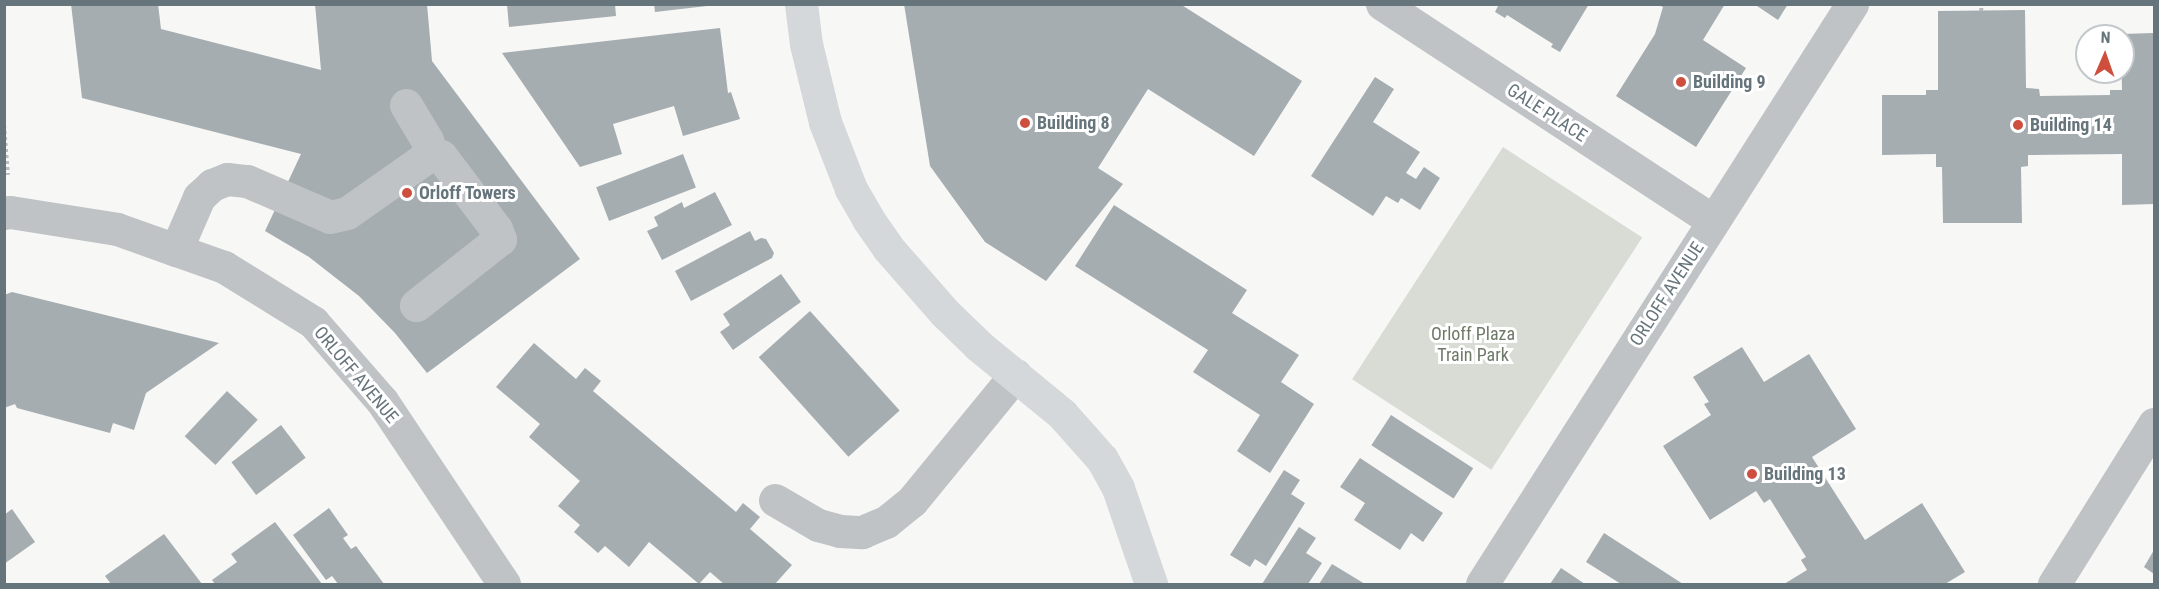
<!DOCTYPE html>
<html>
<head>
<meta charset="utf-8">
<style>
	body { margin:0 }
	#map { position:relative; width:2159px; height:589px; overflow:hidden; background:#f7f7f5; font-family:"Roboto Condensed",sans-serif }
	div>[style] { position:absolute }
	.green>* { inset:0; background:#d8dcd5; transform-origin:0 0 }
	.building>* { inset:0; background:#a5adb1; transform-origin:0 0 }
	.path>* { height:4px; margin-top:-2px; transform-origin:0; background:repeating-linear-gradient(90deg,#b9bcbe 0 3px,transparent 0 6px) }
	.minor>* { height:33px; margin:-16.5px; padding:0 16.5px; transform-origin:16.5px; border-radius:16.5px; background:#bfc3c6 }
	.major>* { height:33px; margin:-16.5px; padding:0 16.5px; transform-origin:16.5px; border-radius:16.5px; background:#d4d8da }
	.dots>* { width:16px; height:16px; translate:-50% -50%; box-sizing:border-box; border:3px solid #fff; border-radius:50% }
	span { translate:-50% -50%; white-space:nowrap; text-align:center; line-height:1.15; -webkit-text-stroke:6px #fff; paint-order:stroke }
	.poi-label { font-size:18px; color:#66757c; font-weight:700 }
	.left { translate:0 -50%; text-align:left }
	.street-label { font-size:18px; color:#66757c }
	.park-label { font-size:18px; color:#6e7a68 }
	.frame { position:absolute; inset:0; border:6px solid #66757c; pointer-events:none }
	.north { position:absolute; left:2075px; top:24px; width:60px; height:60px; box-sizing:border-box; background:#fff; border:2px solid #c2c8cb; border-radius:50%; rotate:2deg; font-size:16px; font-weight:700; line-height:24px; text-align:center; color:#66757c }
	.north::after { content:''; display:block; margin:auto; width:21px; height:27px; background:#ce4f3e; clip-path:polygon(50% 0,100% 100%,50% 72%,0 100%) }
</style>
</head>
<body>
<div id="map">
	<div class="green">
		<div style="left:1503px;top:147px;width:166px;height:277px;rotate:33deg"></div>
	</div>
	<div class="building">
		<div style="clip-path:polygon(71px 4px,158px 4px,161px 29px,321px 70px,315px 4px,427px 4px,432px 61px,580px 259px,427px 373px,395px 333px,359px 296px,309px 257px,265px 231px,301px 154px,82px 98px)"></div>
		<div style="clip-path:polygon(507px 4px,615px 4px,616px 16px,509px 27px)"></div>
		<div style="clip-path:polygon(654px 4px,707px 4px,707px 6px,655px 12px)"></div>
		<div style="clip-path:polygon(904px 4px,1180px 4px,1302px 81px,1254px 156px,1148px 89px,1098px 168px,1123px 184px,1046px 281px,985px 242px,930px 166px)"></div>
		<div style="clip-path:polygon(1499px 4px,1589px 4px,1560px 52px,1551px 47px,1553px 44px,1507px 15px,1505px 18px,1495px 12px)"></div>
		<div style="clip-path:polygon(1657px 4px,1725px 4px,1703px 40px,1746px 68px,1696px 147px,1616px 96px,1655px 34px,1663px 7px)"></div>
		<div style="clip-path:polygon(1754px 4px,1788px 4px,1778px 20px)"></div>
		<div style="clip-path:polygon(2025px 10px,2026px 88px,2039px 89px,2040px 96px,2110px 95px,2110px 90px,2122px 90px,2121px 34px,2154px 33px,2154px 204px,2122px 205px,2122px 154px,2028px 155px,2028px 166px,2021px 167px,2022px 223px,1943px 223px,1942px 167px,1936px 167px,1936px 154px,1882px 155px,1882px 95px,1926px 95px,1926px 90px,1938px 90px,1938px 11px)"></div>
		<div style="clip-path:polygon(720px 28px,728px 93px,731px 92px,740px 119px,683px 136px,674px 106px,613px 124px,622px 154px,580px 167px,502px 53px)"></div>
		<div style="clip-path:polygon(1375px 77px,1394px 89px,1373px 122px,1420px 152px,1406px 173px,1416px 179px,1424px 167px,1440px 178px,1420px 210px,1401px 198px,1398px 203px,1386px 196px,1373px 216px,1311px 176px)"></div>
		<div style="left:683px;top:154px;width:36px;height:93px;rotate:69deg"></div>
		<div style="clip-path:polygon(715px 192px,732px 225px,662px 260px,647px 231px,658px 226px,654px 217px,682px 202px,684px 208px)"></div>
		<div style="clip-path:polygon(1114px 205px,1247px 290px,1232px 313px,1299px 355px,1281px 382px,1314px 404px,1270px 473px,1237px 451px,1260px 415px,1193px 372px,1208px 350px,1075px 266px)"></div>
		<div style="clip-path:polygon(750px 231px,755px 241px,761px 238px,766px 239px,774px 253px,772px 258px,691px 301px,675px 271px)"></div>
		<div style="clip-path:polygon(781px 274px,801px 302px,733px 350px,720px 332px,730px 325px,723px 314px)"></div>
		<div style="clip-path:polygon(12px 292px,219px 343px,146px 393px,134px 430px,113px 423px,110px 433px,17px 408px,15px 404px,4px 408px,4px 295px)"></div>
		<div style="left:810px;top:311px;width:134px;height:69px;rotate:48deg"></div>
		<div style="clip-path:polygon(534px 343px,576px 379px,585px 368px,601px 381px,593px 391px,736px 512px,743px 503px,760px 517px,750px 529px,792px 565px,775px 584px,724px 584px,710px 572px,699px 584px,649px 542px,629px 567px,605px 546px,598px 553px,574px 532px,580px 525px,558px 506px,580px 481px,529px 437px,540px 424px,496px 387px)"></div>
		<div style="clip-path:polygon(1742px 347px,1764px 382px,1809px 354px,1856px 429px,1812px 457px,1865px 540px,1922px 503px,1965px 572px,1945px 584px,1784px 584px,1807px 570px,1801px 560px,1806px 557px,1770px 499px,1764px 503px,1756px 491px,1710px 520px,1663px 446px,1711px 415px,1704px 404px,1709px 402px,1693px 377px)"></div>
		<div style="left:227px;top:391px;width:42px;height:62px;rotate:43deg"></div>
		<div style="left:1391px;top:415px;width:98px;height:36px;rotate:33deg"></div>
		<div style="left:281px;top:425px;width:41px;height:62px;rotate:53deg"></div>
		<div style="clip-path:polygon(1360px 458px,1443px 513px,1423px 542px,1411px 533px,1400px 550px,1354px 520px,1365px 503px,1340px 487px)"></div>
		<div style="clip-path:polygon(1284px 470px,1300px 480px,1291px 494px,1305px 503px,1266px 566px,1255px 559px,1250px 567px,1230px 555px)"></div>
		<div style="clip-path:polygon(329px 508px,348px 535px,343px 538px,351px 549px,356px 546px,384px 584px,338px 584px,332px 576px,326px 580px,293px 535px)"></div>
		<div style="clip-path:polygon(12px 509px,35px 542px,4px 564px,4px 515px)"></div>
		<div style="clip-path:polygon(275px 522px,322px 584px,215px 584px,212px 580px,237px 562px,231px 554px)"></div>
		<div style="clip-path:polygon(1299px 527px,1316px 538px,1306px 553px,1322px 563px,1308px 584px,1262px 584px)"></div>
		<div style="clip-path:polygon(1604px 533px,1683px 584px,1621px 584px,1586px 562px)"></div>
		<div style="clip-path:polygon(164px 534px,202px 584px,111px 584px,105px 576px)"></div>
		<div style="clip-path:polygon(2154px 550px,2154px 574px,2144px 567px)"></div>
		<div style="clip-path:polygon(1332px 564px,1365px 584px,1319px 584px)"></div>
		<div style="clip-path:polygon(1561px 568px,1585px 584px,1550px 584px)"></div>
	</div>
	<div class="path">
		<div style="left:1981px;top:11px;width:7px;rotate:-82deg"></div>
		<div style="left:4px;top:125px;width:50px;rotate:85.4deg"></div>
	</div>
	<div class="minor">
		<div style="left:1382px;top:4px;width:396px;rotate:33.2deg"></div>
		<div style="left:406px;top:105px;width:41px;rotate:59deg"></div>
		<div style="left:427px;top:140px;width:15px;rotate:74deg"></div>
		<div style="left:4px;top:213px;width:6px;rotate:-9deg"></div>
		<div style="left:10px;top:212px;width:108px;rotate:9deg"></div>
		<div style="left:117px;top:229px;width:63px;rotate:19.6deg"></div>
		<div style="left:176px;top:250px;width:51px;rotate:19.5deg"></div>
		<div style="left:224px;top:267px;width:105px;rotate:31.7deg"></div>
		<div style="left:313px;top:322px;width:105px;rotate:48.9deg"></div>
		<div style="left:382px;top:401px;width:220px;rotate:56.3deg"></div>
		<div style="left:176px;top:250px;width:58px;rotate:-66.5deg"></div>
		<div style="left:199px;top:197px;width:18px;rotate:-43deg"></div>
		<div style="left:212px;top:185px;width:16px;rotate:-22deg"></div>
		<div style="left:227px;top:179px;width:20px;rotate:6deg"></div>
		<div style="left:247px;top:181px;width:90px;rotate:23.4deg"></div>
		<div style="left:330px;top:217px;width:17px;rotate:-13deg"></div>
		<div style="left:347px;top:213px;width:103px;rotate:-35.1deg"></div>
		<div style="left:431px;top:154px;width:10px;rotate:11deg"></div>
		<div style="left:441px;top:156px;width:91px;rotate:53deg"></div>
		<div style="left:496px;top:229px;width:11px;rotate:68deg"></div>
		<div style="left:500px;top:239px;width:107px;rotate:141.8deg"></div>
		<div style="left:775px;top:500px;width:50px;rotate:30.2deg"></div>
		<div style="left:818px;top:525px;width:23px;rotate:15deg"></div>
		<div style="left:840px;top:531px;width:22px;rotate:3deg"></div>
		<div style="left:862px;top:532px;width:26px;rotate:-23deg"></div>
		<div style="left:886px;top:522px;width:33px;rotate:-39deg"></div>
		<div style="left:912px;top:501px;width:163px;rotate:-50.7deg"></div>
		<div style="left:1482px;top:584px;width:688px;rotate:-57.46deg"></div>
		<div style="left:2054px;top:584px;width:189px;rotate:-58deg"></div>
	</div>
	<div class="major">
		<div style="left:801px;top:4px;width:40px;rotate:82.9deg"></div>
		<div style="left:806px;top:44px;width:80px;rotate:76.3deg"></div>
		<div style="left:825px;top:122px;width:72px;rotate:68.8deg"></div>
		<div style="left:851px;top:189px;width:34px;rotate:60deg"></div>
		<div style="left:868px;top:219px;width:35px;rotate:55deg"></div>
		<div style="left:888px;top:248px;width:86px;rotate:48.8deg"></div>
		<div style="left:945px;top:313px;width:47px;rotate:44.1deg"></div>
		<div style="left:979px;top:346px;width:107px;rotate:39.3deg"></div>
		<div style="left:1062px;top:414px;width:60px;rotate:48.4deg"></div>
		<div style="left:1102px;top:459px;width:33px;rotate:61deg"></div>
		<div style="left:1118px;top:488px;width:102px;rotate:71deg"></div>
	</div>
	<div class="dots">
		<div style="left:1681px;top:82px;background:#ce4f3e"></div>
		<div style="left:1025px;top:123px;background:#ce4f3e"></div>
		<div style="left:2018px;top:125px;background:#ce4f3e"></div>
		<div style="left:407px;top:193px;background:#ce4f3e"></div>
		<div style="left:1752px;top:474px;background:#ce4f3e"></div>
	</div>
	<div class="poi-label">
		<span class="left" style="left:1693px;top:82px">Building 9</span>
		<span class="left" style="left:1037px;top:123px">Building 8</span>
		<span class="left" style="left:2030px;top:125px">Building 14</span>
		<span class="left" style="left:419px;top:193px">Orloff Towers</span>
		<span class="left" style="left:1764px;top:474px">Building 13</span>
	</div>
	<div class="street-label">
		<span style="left:1547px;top:113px;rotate:33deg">GALE PLACE</span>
		<span style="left:1667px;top:294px;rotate:-57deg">ORLOFF AVENUE</span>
		<span style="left:356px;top:375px;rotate:50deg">ORLOFF AVENUE</span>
	</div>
	<div class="park-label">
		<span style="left:1473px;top:345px">Orloff Plaza<br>Train Park</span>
	</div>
	<div class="frame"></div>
	<div class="north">N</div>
</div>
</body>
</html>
